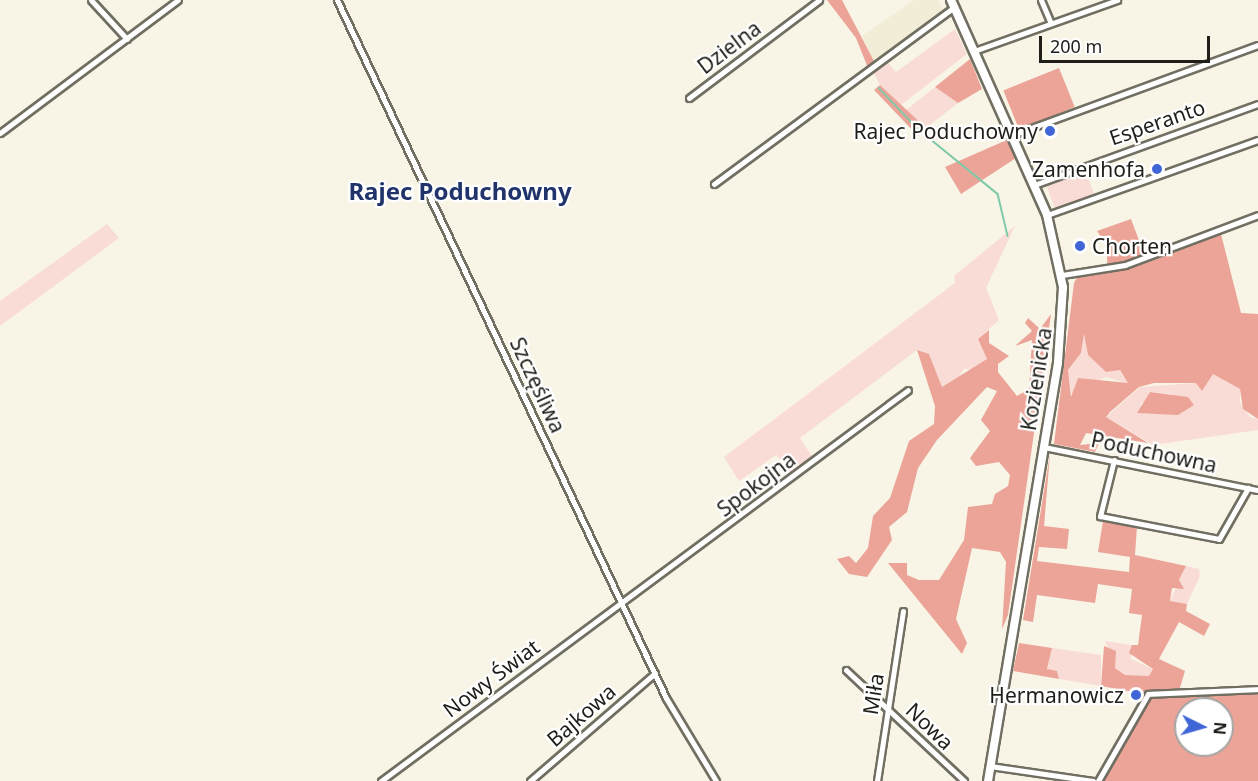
<!DOCTYPE html>
<html>
<head>
<meta charset="utf-8">
<style>
	body { margin:0 }
	#map { position:relative; width:1258px; height:781px; overflow:hidden; background:#f8f5e6; font-family:"Noto Sans",sans-serif }
	div>[style] { position:absolute }
	.built>* { inset:0; background:#f1edd6 }
	.green>* { inset:0; background:#fadcd7; transform-origin:0 0 }
	.forest>* { inset:0; background:#eba497; transform-origin:0 0 }
	.stream>* { height:1.5px; margin:-0.75px; padding:0 0.75px; transform-origin:0.75px; border-radius:0.75px; background:#7fc9a9 }
	.roads { filter:drop-shadow(2px 0 #716f62) drop-shadow(-2px 0 #716f62) drop-shadow(0 2px #716f62) drop-shadow(0 -2px #716f62) }
	.street>* { height:5px; margin:-2.5px; padding:0 2.5px; transform-origin:2.5px; border-radius:2.5px; background:#fff }
	.secondary>* { height:8px; margin:-4px; padding:0 4px; transform-origin:4px; border-radius:4px; background:#fff }
	.dots>* { width:16px; height:16px; translate:-50% -50%; box-sizing:border-box; border:3px solid #fff; border-radius:50% }
	span { translate:-50% -50%; white-space:nowrap; text-align:center; line-height:1.15; -webkit-text-stroke:4.5px #fff; paint-order:stroke }
	.street-label { font-size:21px; color:#1f1e18 }
	.poi-label { font-size:21px; color:#1f1e18 }
	.right { translate:-100% -50%; text-align:right }
	.left { translate:0 -50%; text-align:left }
	.quarter-label { font-size:24px; color:#20346b; font-weight:700 }
	.north { position:absolute; left:1174px; top:697px; width:60px; height:60px; box-sizing:border-box; background:#fff; border:2px solid #a5a5a3; border-radius:50%; rotate:95deg; font-size:16px; font-weight:700; line-height:24px; text-align:center; color:#1f1e18 }
	.north::after { content:''; display:block; margin:auto; width:21px; height:27px; background:#3f65d7; clip-path:polygon(50% 0,100% 100%,50% 72%,0 100%) }
	.scale { position:absolute; left:1039px; top:36px; width:171px; height:27px; box-sizing:border-box; border:3px solid #1f1e18; border-top:0; padding-left:8px; font-size:18px; line-height:21px; white-space:nowrap; color:#1f1e18; -webkit-text-stroke:4px #fff; paint-order:stroke }
</style>
</head>
<body>
<div id="map">
	<div class="built">
		<div style="clip-path:polygon(914px 0,938px 0,943px 10px,875px 63px,862px 36px)"></div>
	</div>
	<div class="green">
		<div style="clip-path:polygon(955px 29px,967px 54px,901px 105px,880px 85px,873px 72px,888px 63px,896px 72px)"></div>
		<div style="clip-path:polygon(935px 87px,958px 103px,926px 128px,906px 110px)"></div>
		<div style="left:1085px;top:169px;width:29px;height:42px;rotate:70deg"></div>
		<div style="clip-path:polygon(107px 224px,119px 238px,0 326px,0 301px)"></div>
		<div style="clip-path:polygon(1015px 226px,986px 288px,999px 320px,978px 339px,987px 359px,977px 369px,964px 369px,955px 382px,942px 387px,929px 354px,917px 350px,800px 438px,813px 458px,790px 472px,776px 455px,739px 481px,724px 457px,955px 283px,954px 276px)"></div>
		<div style="clip-path:polygon(1084px 333px,1088px 355px,1106px 372px,1119px 369px,1129px 384px,1106px 377px,1092px 383px,1078px 378px,1072px 398px,1068px 370px,1081px 353px)"></div>
		<div style="clip-path:polygon(evenodd,1213px 373px,1240px 389px,1240px 402px,1250px 417px,1258px 419px,1258px 430px,1153px 445px,1106px 417px,1140px 387px,1196px 383px,1213px 373px,1150px 392px,1172px 394px,1190px 407px,1146px 414px,1140px 403px,1147px 402px,1150px 392px)"></div>
		<div style="clip-path:polygon(1186px 566px,1199px 569px,1200px 576px,1187px 604px,1170px 601px)"></div>
		<div style="clip-path:polygon(1105px 641px,1132px 645px,1131px 659px,1153px 669px,1149px 676px,1125px 675px,1115px 668px)"></div>
		<div style="clip-path:polygon(1052px 648px,1101px 655px,1101px 686px,1059px 679px,1057px 671px,1047px 670px)"></div>
	</div>
	<div class="forest">
		<div style="clip-path:polygon(827px 0,842px 0,875px 63px,868px 68px,856px 38px)"></div>
		<div style="clip-path:polygon(970px 59px,982px 89px,958px 103px,935px 87px)"></div>
		<div style="left:1059px;top:68px;width:42px;height:60px;rotate:68deg"></div>
		<div style="clip-path:polygon(880px 85px,926px 128px,918px 136px,874px 90px)"></div>
		<div style="clip-path:polygon(1009px 139px,1016px 158px,961px 194px,945px 167px)"></div>
		<div style="clip-path:polygon(evenodd,1131px 219px,1146px 259px,1220px 230px,1241px 313px,1258px 314px,1258px 419px,1243px 409px,1240px 389px,1213px 374px,1202px 391px,1196px 383px,1154px 383px,1139px 387px,1110px 412px,1106px 417px,1148px 443px,1086px 433px,1080px 445px,1099px 443px,1095px 452px,1054px 444px,1074px 283px,1078px 275px,1108px 272px,1106px 244px,1097px 231px,1131px 219px,1084px 334px,1088px 355px,1106px 372px,1120px 370px,1128px 383px,1078px 378px,1071px 397px,1068px 370px,1081px 353px,1084px 334px)"></div>
		<div style="clip-path:polygon(1051px 314px,1008px 615px,1002px 629px,1006px 562px,1000px 552px,972px 548px,956px 619px,967px 643px,962px 654px,888px 563px,907px 563px,907px 575px,919px 580px,939px 580px,964px 540px,968px 507px,992px 504px,995px 494px,1008px 486px,1010px 475px,999px 462px,976px 466px,970px 458px,990px 431px,981px 420px,997px 391px,987px 387px,937px 440px,918px 468px,907px 512px,889px 527px,892px 540px,867px 577px,849px 574px,837px 559px,849px 556px,856px 563px,868px 548px,873px 516px,890px 498px,909px 441px,934px 424px,935px 406px,917px 350px,929px 354px,942px 387px,987px 359px,978px 339px,989px 330px,989px 343px,1009px 356px,998px 364px,998px 372px,1017px 396px,1029px 389px,1032px 340px,1015px 346px,1032px 331px,1025px 323px,1028px 318px,1040px 329px)"></div>
		<div style="clip-path:polygon(1150px 392px,1188px 397px,1194px 405px,1178px 415px,1137px 413px)"></div>
		<div style="clip-path:polygon(evenodd,1050px 454px,1044px 526px,1069px 529px,1067px 549px,1039px 547px,1037px 561px,1129px 572px,1130px 557px,1098px 552px,1103px 521px,1137px 526px,1135px 555px,1186px 566px,1179px 580px,1184px 589px,1172px 588px,1170px 601px,1187px 604px,1186px 611px,1210px 624px,1204px 636px,1179px 622px,1159px 659px,1185px 671px,1179px 691px,1258px 686px,1258px 781px,1096px 781px,1144px 694px,1101px 686px,1104px 646px,1116px 651px,1115px 668px,1125px 675px,1149px 676px,1153px 669px,1129px 653px,1132px 645px,1138px 645px,1142px 615px,1129px 613px,1132px 589px,1098px 584px,1095px 603px,1037px 595px,1033px 622px,1023px 620px,1050px 454px,1186px 709px,1222px 709px,1222px 745px,1186px 745px,1186px 709px)"></div>
		<div style="clip-path:polygon(1019px 643px,1052px 648px,1047px 669px,1057px 671px,1059px 679px,1013px 671px)"></div>
	</div>
	<div class="stream">
		<div style="left:879px;top:88px;width:61px;rotate:46.3deg"></div>
		<div style="left:928px;top:137px;width:90px;rotate:39.2deg"></div>
		<div style="left:998px;top:194px;width:43px;rotate:76.6deg"></div>
	</div>
	<div class="roads">
		<div class="street">
			<div style="left:91px;top:0;width:53px;rotate:47.3deg"></div>
			<div style="left:337px;top:0;width:772px;rotate:64.76deg"></div>
			<div style="left:666px;top:698px;width:97px;rotate:58.9deg"></div>
			<div style="left:1041px;top:0;width:25px;rotate:67deg"></div>
			<div style="left:974px;top:51px;width:152px;rotate:-19.6deg"></div>
			<div style="left:689px;top:98px;width:163px;rotate:-37deg"></div>
			<div style="left:0;top:133px;width:222px;rotate:-36.8deg"></div>
			<div style="left:1012px;top:135px;width:262px;rotate:-20.1deg"></div>
			<div style="left:714px;top:184px;width:298px;rotate:-36.4deg"></div>
			<div style="left:1034px;top:185px;width:238px;rotate:-19.9deg"></div>
			<div style="left:1047px;top:215px;width:224px;rotate:-19.6deg"></div>
			<div style="left:1062px;top:275px;width:64px;rotate:-9deg"></div>
			<div style="left:1125px;top:265px;width:142px;rotate:-20.6deg"></div>
			<div style="left:1044px;top:447px;width:218px;rotate:11.4deg"></div>
			<div style="left:1114px;top:460px;width:58px;rotate:104deg"></div>
			<div style="left:1100px;top:516px;width:121px;rotate:10.9deg"></div>
			<div style="left:1219px;top:539px;width:59px;rotate:-60.4deg"></div>
			<div style="left:846px;top:670px;width:162px;rotate:43.2deg"></div>
			<div style="left:990px;top:766px;width:104px;rotate:8.3deg"></div>
			<div style="left:381px;top:781px;width:656px;rotate:-36.57deg"></div>
			<div style="left:530px;top:781px;width:165px;rotate:-40.8deg"></div>
			<div style="left:877px;top:781px;width:172px;rotate:-81.3deg"></div>
			<div style="left:1098px;top:781px;width:100px;rotate:-60.1deg"></div>
			<div style="left:1148px;top:694px;width:110px;rotate:-2.6deg"></div>
		</div>
		<div class="secondary">
			<div style="left:951px;top:0;width:235px;rotate:65.9deg"></div>
			<div style="left:1047px;top:215px;width:74px;rotate:77.5deg"></div>
			<div style="left:1063px;top:287px;width:76px;rotate:93.8deg"></div>
			<div style="left:1058px;top:363px;width:424px;rotate:99.5deg"></div>
		</div>
	</div>
	<div class="dots">
		<div style="left:1050px;top:131px;background:#3f65d7"></div>
		<div style="left:1157px;top:169px;background:#3f65d7"></div>
		<div style="left:1080px;top:246px;background:#3f65d7"></div>
		<div style="left:1136px;top:695px;background:#3f65d7"></div>
	</div>
	<div class="street-label">
		<span style="left:729px;top:47px;rotate:-37deg">Dzielna</span>
		<span style="left:1157px;top:122px;rotate:-19deg">Esperanto</span>
		<span style="left:1036px;top:379px;rotate:-81deg">Kozienicka</span>
		<span style="left:538px;top:385px;rotate:65deg">Szczęśliwa</span>
		<span style="left:1154px;top:452px;rotate:12deg">Poduchowna</span>
		<span style="left:756px;top:484px;rotate:-37deg">Spokojna</span>
		<span style="left:491px;top:678px;rotate:-37deg">Nowy Świat</span>
		<span style="left:873px;top:694px;rotate:-81deg">Miła</span>
		<span style="left:581px;top:715px;rotate:-41deg">Bajkowa</span>
		<span style="left:930px;top:726px;rotate:44deg">Nowa</span>
	</div>
	<div class="poi-label">
		<span class="right" style="left:1038px;top:131px">Rajec Poduchowny</span>
		<span class="right" style="left:1145px;top:169px">Zamenhofa</span>
		<span class="left" style="left:1092px;top:246px">Chorten</span>
		<span class="right" style="left:1124px;top:695px">Hermanowicz</span>
	</div>
	<div class="quarter-label">
		<span style="left:460px;top:191px">Rajec Poduchowny</span>
	</div>
	<div class="north">N</div>
	<div class="scale">200 m</div>
</div>
</body>
</html>
